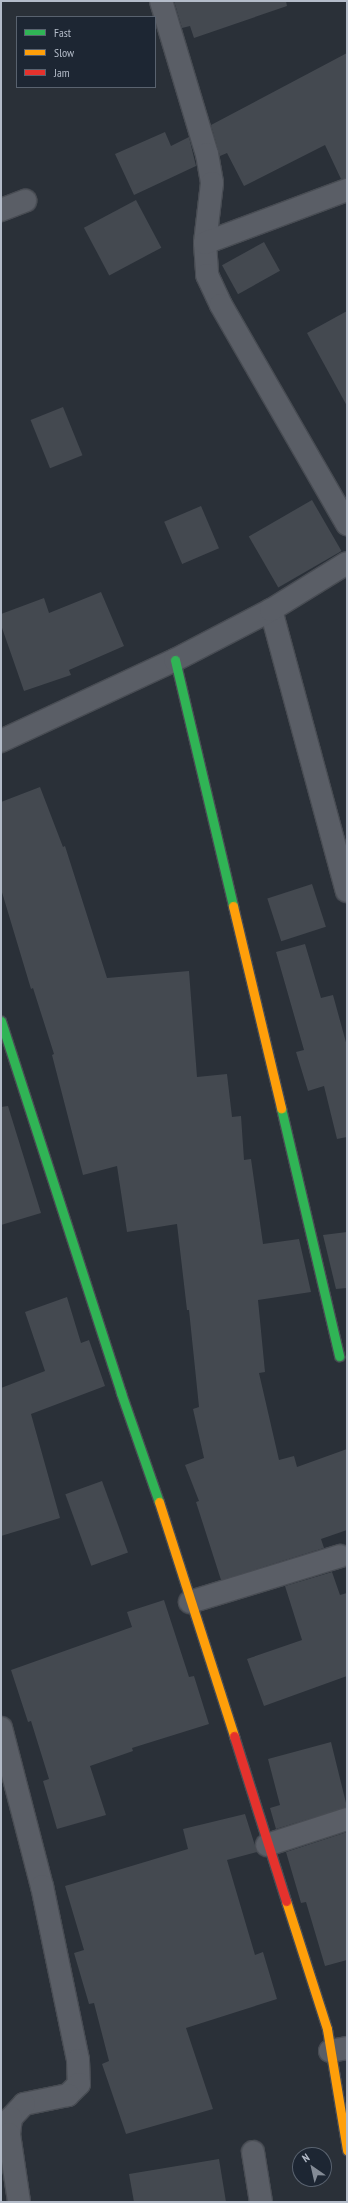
<!DOCTYPE html>
<html>
<head>
<meta charset="utf-8">
<style>
	body { margin:0 }
	#map { position:relative; width:348px; height:2203px; overflow:hidden; background:#2a3038; font-family:"PT Sans Narrow",sans-serif }
	div>[style] { position:absolute }
	.building>* { inset:0; background:#444950; transform-origin:0 0 }
	.roads { filter:drop-shadow(1px 0 #484c53) drop-shadow(-1px 0 #484c53) drop-shadow(0 1px #484c53) drop-shadow(0 -1px #484c53) }
	.street>* { height:22px; margin:-11px; padding:0 11px; transform-origin:11px; border-radius:11px; background:#5a5e66 }
	.fast>* { height:9px; margin:-4.5px; padding:0 4.5px; transform-origin:4.5px; border-radius:4.5px; background:#30b455 }
	.slow>* { height:9px; margin:-4.5px; padding:0 4.5px; transform-origin:4.5px; border-radius:4.5px; background:#ff9f0a }
	.jam>* { height:9px; margin:-4.5px; padding:0 4.5px; transform-origin:4.5px; border-radius:4.5px; background:#e5322d }
	span { translate:-50% -50%; white-space:nowrap; text-align:center; line-height:1.15; -webkit-text-stroke:3.5px #1d2633; paint-order:stroke }
	.frame { position:absolute; inset:0; border:2px solid #b4bcc9; pointer-events:none }
	.legend { position:absolute; left:16px; top:16px; width:140px; height:72px; box-sizing:border-box; background:#1d2633; border:1px solid #59626f; margin:0; padding:5px 7px; list-style:none; font-size:12px; color:#b4bcc9 }
	.legend li { display:flex; align-items:center; gap:8px; height:20px }
	.legend b { width:20px; border:1px solid #59626f }
	.north { position:absolute; left:292px; top:2147px; width:40px; height:40px; box-sizing:border-box; background:#1d2633; border:1px solid #59626f; border-radius:50%; rotate:326deg; font-size:11px; font-weight:700; line-height:16px; text-align:center; color:#b4bcc9 }
	.north::after { content:''; display:block; margin:auto; width:14px; height:18px; background:#848b96; clip-path:polygon(50% 0,100% 100%,50% 72%,0 100%) }
</style>
</head>
<body>
<div id="map">
	<div class="building">
		<div style="clip-path:polygon(174px 1px,286px 1px,287px 6px,194px 38px,190px 26px,182px 28px)"></div>
		<div style="clip-path:polygon(347px 53px,347px 178px,341px 179px,325px 145px,244px 186px,227px 153px,220px 156px,211px 125px)"></div>
		<div style="clip-path:polygon(165px 132px,171px 146px,189px 137px,196px 166px,134px 195px,115px 154px)"></div>
		<div style="left:136px;top:200px;width:54px;height:59px;rotate:62deg"></div>
		<div style="left:264px;top:242px;width:33px;height:48px;rotate:61deg"></div>
		<div style="clip-path:polygon(347px 311px,347px 406px,307px 333px)"></div>
		<div style="left:63px;top:407px;width:52px;height:35px;rotate:68deg"></div>
		<div style="left:312px;top:500px;width:59px;height:73px;rotate:60deg"></div>
		<div style="left:201px;top:506px;width:46px;height:40px;rotate:67deg"></div>
		<div style="clip-path:polygon(101px 592px,124px 646px,69px 670px,71px 675px,24px 691px,1px 625px,1px 614px,44px 598px,49px 613px)"></div>
		<div style="clip-path:polygon(40px 787px,63px 847px,65px 846px,107px 978px,189px 971px,197px 1077px,227px 1074px,232px 1117px,241px 1116px,244px 1160px,251px 1159px,263px 1244px,299px 1239px,311px 1292px,258px 1300px,265px 1372px,259px 1373px,279px 1460px,294px 1456px,297px 1467px,347px 1449px,347px 1530px,321px 1539px,324px 1548px,221px 1580px,196px 1502px,199px 1501px,185px 1465px,204px 1458px,193px 1409px,199px 1407px,189px 1310px,187px 1310px,177px 1224px,127px 1232px,117px 1166px,83px 1175px,52px 1055px,54px 1054px,33px 988px,31px 989px,1px 889px,1px 802px)"></div>
		<div style="left:312px;top:884px;width:45px;height:47px;rotate:72deg"></div>
		<div style="clip-path:polygon(305px 944px,321px 998px,333px 995px,347px 1046px,347px 1137px,337px 1139px,324px 1086px,308px 1091px,296px 1052px,304px 1050px,276px 952px)"></div>
		<div style="clip-path:polygon(8px 1106px,41px 1213px,1px 1225px,1px 1107px)"></div>
		<div style="clip-path:polygon(347px 1232px,347px 1288px,336px 1289px,323px 1235px)"></div>
		<div style="clip-path:polygon(67px 1297px,81px 1343px,89px 1340px,105px 1386px,31px 1414px,60px 1518px,1px 1536px,1px 1388px,45px 1371px,25px 1312px)"></div>
		<div style="left:102px;top:1481px;width:76px;height:39px;rotate:70deg"></div>
		<div style="clip-path:polygon(332px 1572px,340px 1595px,347px 1593px,347px 1676px,264px 1706px,247px 1659px,302px 1640px,285px 1586px)"></div>
		<div style="clip-path:polygon(164px 1600px,189px 1677px,194px 1676px,209px 1724px,132px 1748px,133px 1751px,90px 1766px,106px 1815px,57px 1829px,43px 1781px,49px 1779px,31px 1721px,28px 1722px,11px 1670px,132px 1627px,127px 1612px)"></div>
		<div style="clip-path:polygon(331px 1742px,347px 1807px,276px 1829px,270px 1808px,280px 1805px,268px 1759px)"></div>
		<div style="clip-path:polygon(245px 1814px,257px 1852px,227px 1860px,255px 1955px,263px 1952px,277px 1999px,186px 2028px,213px 2109px,126px 2134px,102px 2064px,109px 2061px,94px 2003px,89px 2004px,74px 1953px,84px 1950px,65px 1886px,188px 1849px,183px 1829px)"></div>
		<div style="clip-path:polygon(347px 1832px,347px 1960px,325px 1966px,306px 1902px,301px 1903px,286px 1852px)"></div>
		<div style="clip-path:polygon(219px 2159px,226px 2202px,134px 2202px,129px 2174px)"></div>
	</div>
	<div class="roads">
		<div class="street">
			<div style="left:161px;top:1px;width:160px;rotate:73.3deg"></div>
			<div style="left:207px;top:154px;width:29px;rotate:80deg"></div>
			<div style="left:212px;top:183px;width:60px;rotate:96.7deg"></div>
			<div style="left:205px;top:243px;width:32px;rotate:86deg"></div>
			<div style="left:207px;top:275px;width:33px;rotate:65deg"></div>
			<div style="left:221px;top:305px;width:253px;rotate:60.1deg"></div>
			<div style="left:1px;top:210px;width:26px;rotate:-21deg"></div>
			<div style="left:205px;top:243px;width:152px;rotate:-20.5deg"></div>
			<div style="left:271px;top:610px;width:291px;rotate:74.9deg"></div>
			<div style="left:1px;top:741px;width:192px;rotate:-25deg"></div>
			<div style="left:175px;top:660px;width:108px;rotate:-27.5deg"></div>
			<div style="left:271px;top:610px;width:89px;rotate:-31.7deg"></div>
			<div style="left:190px;top:1602px;width:157px;rotate:-17deg"></div>
			<div style="left:1px;top:1728px;width:163px;rotate:75.5deg"></div>
			<div style="left:42px;top:1886px;width:178px;rotate:78.3deg"></div>
			<div style="left:78px;top:2060px;width:24px;rotate:88deg"></div>
			<div style="left:79px;top:2084px;width:16px;rotate:135deg"></div>
			<div style="left:68px;top:2095px;width:45px;rotate:168.4deg"></div>
			<div style="left:24px;top:2104px;width:19px;rotate:133deg"></div>
			<div style="left:11px;top:2118px;width:16px;rotate:97deg"></div>
			<div style="left:9px;top:2134px;width:69px;rotate:81.6deg"></div>
			<div style="left:267px;top:1845px;width:84px;rotate:-18deg"></div>
			<div style="left:330px;top:2051px;width:17px;rotate:-10deg"></div>
			<div style="left:253px;top:2152px;width:51px;rotate:80.9deg"></div>
		</div>
		<div class="fast">
			<div style="left:175px;top:660px;width:253px;rotate:76.7deg"></div>
			<div style="left:1px;top:1021px;width:391px;rotate:72.1deg"></div>
			<div style="left:121px;top:1393px;width:115px;rotate:70.8deg"></div>
			<div style="left:281px;top:1108px;width:255px;rotate:76.8deg"></div>
		</div>
		<div class="slow">
			<div style="left:233px;top:906px;width:208px;rotate:76.6deg"></div>
			<div style="left:159px;top:1502px;width:246px;rotate:72.2deg"></div>
			<div style="left:286px;top:1901px;width:134px;rotate:72.2deg"></div>
			<div style="left:327px;top:2029px;width:123px;rotate:80.6deg"></div>
		</div>
		<div class="jam">
			<div style="left:234px;top:1736px;width:173px;rotate:72.5deg"></div>
		</div>
	</div>
	<div class="frame"></div>
	<ul class="legend">
	<li><b style="height:5px;background:#30b455"></b>Fast</li>
	<li><b style="height:5px;background:#ff9f0a"></b>Slow</li>
	<li><b style="height:5px;background:#e5322d"></b>Jam</li>
	</ul>
	<div class="north">N</div>
</div>
</body>
</html>
